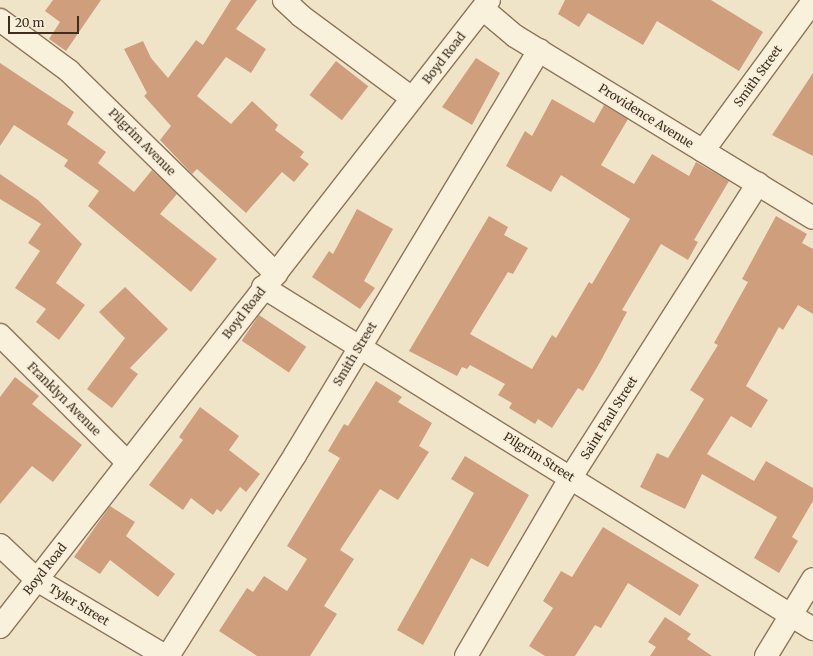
<!DOCTYPE html>
<html>
<head>
<meta charset="utf-8">
<style>
	body { margin:0 }
	#map { position:relative; width:813px; height:656px; overflow:hidden; background:#f0e4c8; font-family:Merriweather,serif }
	div>[style] { position:absolute }
	.building>* { inset:0; background:#cf9f7d; transform-origin:0 0 }
	.roads { filter:drop-shadow(1px 0 #8d765c) drop-shadow(-1px 0 #8d765c) drop-shadow(0 1px #8d765c) drop-shadow(0 -1px #8d765c) }
	.minor>* { height:22px; margin:-11px; padding:0 11px; transform-origin:11px; border-radius:11px; background:#faf1dc }
	span { translate:-50% -50%; white-space:nowrap; text-align:center; line-height:1.15; -webkit-text-stroke:3px #f7eed8; paint-order:stroke }
	.street-label { font-size:12px; color:#3d2e20 }
	.scale { position:absolute; left:8px; top:16px; width:71px; height:18px; box-sizing:border-box; border:2px solid #3d2e20; border-top:0; padding-left:5px; font-size:12px; line-height:14px; white-space:nowrap; color:#3d2e20; -webkit-text-stroke:3px #f7eed8; paint-order:stroke }
</style>
</head>
<body>
<div id="map">
	<div class="building">
		<div style="clip-path:polygon(53px 0,101px 0,66px 51px,49px 39px,60px 22px,45px 11px)"></div>
		<div style="clip-path:polygon(231px 0,257px 0,236px 29px,266px 49px,251px 73px,226px 57px,197px 96px,231px 124px,252px 101px,278px 125px,275px 130px,304px 152px,300px 157px,309px 164px,294px 182px,282px 172px,246px 213px,197px 169px,192px 174px,160px 140px,171px 126px,144px 96px,147px 93px,124px 49px,143px 41px,151px 58px,168px 78px,196px 40px,203px 45px)"></div>
		<div style="clip-path:polygon(565px 0,711px 0,763px 32px,739px 71px,657px 21px,643px 45px,588px 13px,579px 27px,558px 14px)"></div>
		<div style="clip-path:polygon(476px 58px,500px 73px,472px 125px,442px 107px)"></div>
		<div style="left:336px;top:61px;width:41px;height:43px;rotate:38deg"></div>
		<div style="clip-path:polygon(0 63px,74px 112px,67px 124px,106px 152px,98px 163px,134px 192px,152px 170px,177px 194px,160px 214px,217px 259px,191px 292px,88px 206px,99px 191px,64px 166px,68px 160px,14px 125px,0 146px)"></div>
		<div style="clip-path:polygon(813px 73px,813px 156px,772px 135px)"></div>
		<div style="clip-path:polygon(552px 99px,594px 123px,604px 105px,628px 119px,601px 165px,634px 184px,652px 154px,689px 176px,696px 162px,729px 181px,694px 240px,698px 242px,688px 260px,661px 244px,622px 310px,627px 312px,599px 364px,583px 391px,578px 388px,552px 428px,538px 419px,535px 424px,509px 408px,512px 403px,498px 395px,505px 384px,470px 365px,467px 369px,462px 367px,457px 376px,409px 351px,489px 216px,508px 227px,504px 235px,528px 248px,513px 274px,508px 272px,470px 334px,532px 369px,552px 335px,556px 338px,589px 282px,592px 284px,630px 219px,561px 175px,551px 192px,506px 166px,525px 131px,532px 136px)"></div>
		<div style="clip-path:polygon(0 174px,38px 200px,82px 244px,56px 283px,85px 305px,59px 340px,36px 322px,46px 309px,15px 288px,40px 251px,28px 243px,41px 224px,0 199px)"></div>
		<div style="clip-path:polygon(357px 209px,393px 229px,364px 281px,375px 288px,360px 309px,312px 277px,329px 251px,333px 254px)"></div>
		<div style="clip-path:polygon(776px 216px,807px 234px,802px 243px,813px 249px,813px 314px,798px 305px,783px 330px,779px 327px,746px 386px,768px 400px,751px 428px,731px 416px,707px 454px,754px 481px,766px 461px,813px 488px,813px 501px,792px 537px,798px 541px,779px 573px,754px 558px,777px 517px,702px 474px,685px 509px,640px 487px,657px 453px,668px 458px,704px 399px,690px 390px,718px 345px,714px 343px,748px 282px,742px 279px)"></div>
		<div style="clip-path:polygon(125px 287px,168px 329px,130px 368px,138px 374px,112px 408px,87px 389px,125px 338px,99px 312px)"></div>
		<div style="left:259px;top:315px;width:57px;height:31px;rotate:34deg"></div>
		<div style="clip-path:polygon(15px 377px,39px 396px,32px 404px,82px 445px,53px 482px,32px 466px,0 504px,0 397px)"></div>
		<div style="clip-path:polygon(376px 381px,402px 397px,398px 402px,432px 423px,419px 446px,429px 452px,398px 500px,380px 489px,340px 550px,354px 559px,324px 606px,337px 614px,310px 656px,257px 656px,219px 631px,247px 588px,253px 592px,264px 576px,287px 591px,307px 559px,287px 546px,340px 458px,328px 451px,344px 424px,348px 426px)"></div>
		<div style="clip-path:polygon(200px 407px,239px 436px,229px 450px,260px 474px,246px 492px,240px 487px,221px 512px,217px 509px,213px 515px,191px 498px,183px 510px,149px 485px,183px 440px,179px 437px)"></div>
		<div style="clip-path:polygon(465px 456px,529px 495px,488px 567px,471px 558px,423px 645px,397px 630px,474px 493px,451px 479px)"></div>
		<div style="clip-path:polygon(110px 506px,135px 522px,126px 536px,175px 574px,158px 597px,110px 560px,100px 574px,74px 557px)"></div>
		<div style="clip-path:polygon(603px 527px,699px 585px,680px 616px,628px 583px,601px 628px,595px 625px,575px 656px,545px 656px,529px 646px,553px 608px,543px 601px,561px 571px,572px 577px)"></div>
		<div style="clip-path:polygon(665px 617px,691px 634px,687px 639px,712px 656px,650px 656px,656px 647px,648px 642px)"></div>
	</div>
	<div class="roads">
		<div class="minor">
			<div style="left:284px;top:0;width:23px;rotate:43deg"></div>
			<div style="left:301px;top:16px;width:138px;rotate:36.5deg"></div>
			<div style="left:483px;top:9px;width:42px;rotate:40.2deg"></div>
			<div style="left:515px;top:36px;width:349px;rotate:31.4deg"></div>
			<div style="left:0;top:20px;width:86px;rotate:36.5deg"></div>
			<div style="left:69px;top:71px;width:290px;rotate:44.4deg"></div>
			<div style="left:703px;top:151px;width:186px;rotate:-53.7deg"></div>
			<div style="left:263px;top:287px;width:648px;rotate:31.87deg"></div>
			<div style="left:0;top:335px;width:181px;rotate:45deg"></div>
			<div style="left:0;top:545px;width:51px;rotate:43.4deg"></div>
			<div style="left:37px;top:580px;width:149px;rotate:30.7deg"></div>
			<div style="left:0;top:627px;width:795px;rotate:-52.05deg"></div>
			<div style="left:168px;top:656px;width:238px;rotate:-57.7deg"></div>
			<div style="left:295px;top:455px;width:473px;rotate:-58.9deg"></div>
			<div style="left:466px;top:656px;width:208px;rotate:-59.6deg"></div>
			<div style="left:571px;top:477px;width:348px;rotate:-57.5deg"></div>
			<div style="left:766px;top:656px;width:90px;rotate:-58.6deg"></div>
		</div>
	</div>
	<div class="street-label">
		<span style="left:444px;top:58px;rotate:-52deg">Boyd Road</span>
		<span style="left:758px;top:76px;rotate:-54deg">Smith Street</span>
		<span style="left:646px;top:116px;rotate:32deg">Providence Avenue</span>
		<span style="left:142px;top:142px;rotate:45deg">Pilgrim Avenue</span>
		<span style="left:244px;top:313px;rotate:-52deg">Boyd Road</span>
		<span style="left:355px;top:354px;rotate:-59deg">Smith Street</span>
		<span style="left:64px;top:399px;rotate:45deg">Franklyn Avenue</span>
		<span style="left:609px;top:418px;rotate:-58deg">Saint Paul Street</span>
		<span style="left:539px;top:457px;rotate:32deg">Pilgrim Street</span>
		<span style="left:45px;top:569px;rotate:-52deg">Boyd Road</span>
		<span style="left:79px;top:605px;rotate:31deg">Tyler Street</span>
	</div>
	<div class="scale">20 m</div>
</div>
</body>
</html>
